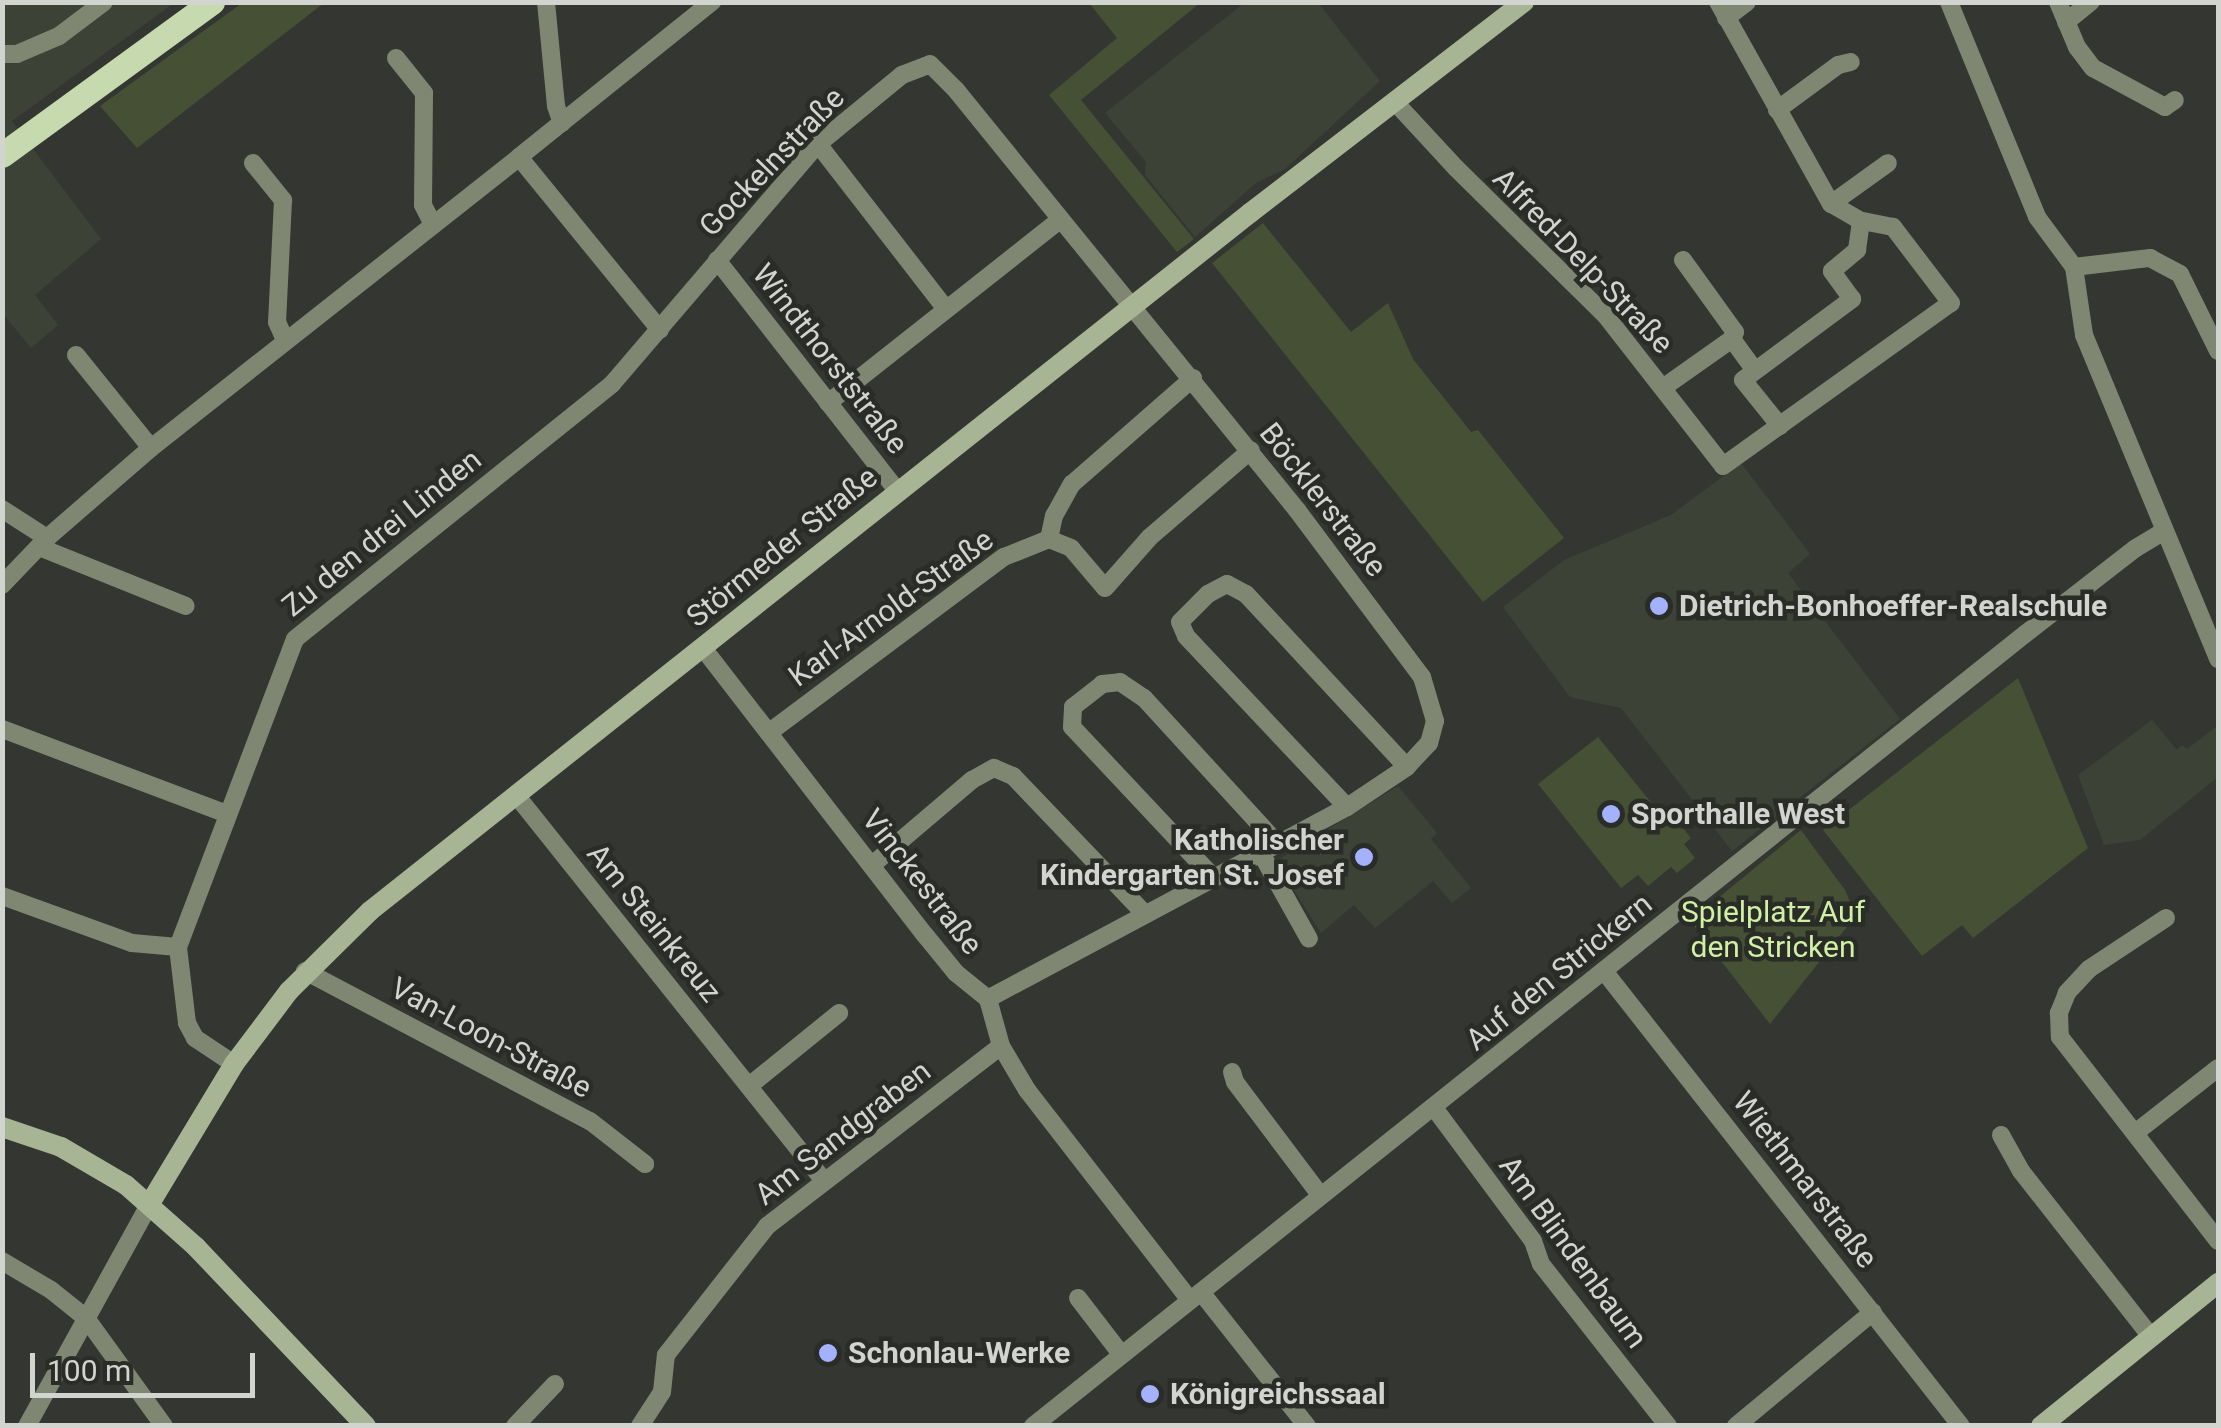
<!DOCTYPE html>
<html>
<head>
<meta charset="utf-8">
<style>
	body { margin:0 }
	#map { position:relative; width:2221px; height:1428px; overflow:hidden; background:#343731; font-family:Roboto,sans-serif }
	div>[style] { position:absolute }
	.built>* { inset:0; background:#3d4237 }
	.green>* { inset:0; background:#455034 }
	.street>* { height:18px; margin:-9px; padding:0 9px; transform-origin:9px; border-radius:9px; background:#7f8773 }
	.secondary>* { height:20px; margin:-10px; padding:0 10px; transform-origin:10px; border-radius:10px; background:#a7b594 }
	.primary>* { height:25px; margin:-12.5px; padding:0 12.5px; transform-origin:12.5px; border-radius:12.5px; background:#c7d9ae }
	.dots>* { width:28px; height:28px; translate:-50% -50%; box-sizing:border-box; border:5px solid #2a2d27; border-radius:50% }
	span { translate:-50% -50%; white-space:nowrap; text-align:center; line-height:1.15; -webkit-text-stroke:9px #2a2d27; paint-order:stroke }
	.street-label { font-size:30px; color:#d2d4d0 }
	.poi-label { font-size:30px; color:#d2d4d0; font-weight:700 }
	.left { translate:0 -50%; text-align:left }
	.right { translate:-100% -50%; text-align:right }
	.park-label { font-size:30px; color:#d2f0a5 }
	.frame { position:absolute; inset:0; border:5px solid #d2d4d0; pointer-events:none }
	.scale { position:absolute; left:30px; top:1353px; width:225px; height:45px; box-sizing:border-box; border:5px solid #d2d4d0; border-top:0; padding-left:12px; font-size:30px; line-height:35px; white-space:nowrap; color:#d2d4d0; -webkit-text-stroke:8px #2a2d27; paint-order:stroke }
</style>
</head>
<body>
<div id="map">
	<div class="built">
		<div style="clip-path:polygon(2px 3px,174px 3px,12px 121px,101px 239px,35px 295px,58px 325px,31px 348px,3px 314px)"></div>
		<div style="clip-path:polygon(1244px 3px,1318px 3px,1380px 81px,1285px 169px,1256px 183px,1195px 237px,1145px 175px,1146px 162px,1105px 113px)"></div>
		<div style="clip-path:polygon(1741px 463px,1810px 554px,1788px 573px,1900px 719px,1732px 851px,1621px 708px,1570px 697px,1503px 607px,1564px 560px,1671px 515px)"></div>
		<div style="clip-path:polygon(2152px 720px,2177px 750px,2182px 745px,2187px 749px,2216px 727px,2218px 777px,2140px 840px,2104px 845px,2078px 775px)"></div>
		<div style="clip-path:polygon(1398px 786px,1437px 833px,1431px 839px,1471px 888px,1452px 903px,1433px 881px,1375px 928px,1354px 905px,1321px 933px,1282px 871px,1280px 859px)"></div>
	</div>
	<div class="green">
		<div style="clip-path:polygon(242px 3px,324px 3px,137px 148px,100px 106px)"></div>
		<div style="clip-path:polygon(1089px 3px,1200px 3px,1081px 100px,1194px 239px,1177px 252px,1049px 95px,1117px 38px)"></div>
		<div style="clip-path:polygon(1263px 223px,1351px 332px,1388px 303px,1413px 359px,1471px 432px,1478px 430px,1564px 538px,1483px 602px,1212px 263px)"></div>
		<div style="clip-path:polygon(2018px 678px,2088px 848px,1973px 938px,1962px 925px,1922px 956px,1823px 830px)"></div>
		<div style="clip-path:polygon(1598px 737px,1662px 816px,1669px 811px,1691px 838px,1684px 844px,1695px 858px,1677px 873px,1671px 867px,1648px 886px,1638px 875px,1621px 888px,1538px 784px)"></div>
		<div style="clip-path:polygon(1801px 830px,1845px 890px,1853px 909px,1846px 928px,1770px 1024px,1690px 921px)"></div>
	</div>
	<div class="street">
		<div style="left:546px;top:2px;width:104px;rotate:84.5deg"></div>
		<div style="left:556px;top:106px;width:18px;rotate:71deg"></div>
		<div style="left:1949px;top:2px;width:232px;rotate:67.7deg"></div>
		<div style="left:2037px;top:217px;width:62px;rotate:53.5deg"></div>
		<div style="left:2074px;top:267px;width:69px;rotate:81.6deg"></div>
		<div style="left:2084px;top:335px;width:351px;rotate:67.5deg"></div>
		<div style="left:2058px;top:2px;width:49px;rotate:67.1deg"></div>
		<div style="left:2077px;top:47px;width:26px;rotate:53deg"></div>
		<div style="left:2093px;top:68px;width:82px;rotate:28.4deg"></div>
		<div style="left:2165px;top:107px;width:12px;rotate:-35deg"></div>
		<div style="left:1726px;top:18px;width:26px;rotate:-37deg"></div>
		<div style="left:2066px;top:22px;width:32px;rotate:-39deg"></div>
		<div style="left:2px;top:54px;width:15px"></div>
		<div style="left:17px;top:54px;width:46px;rotate:-23.2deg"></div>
		<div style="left:59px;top:36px;width:56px;rotate:-37.1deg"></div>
		<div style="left:396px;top:58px;width:45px;rotate:51.3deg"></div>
		<div style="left:424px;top:93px;width:112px;rotate:90.5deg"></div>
		<div style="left:423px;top:205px;width:22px;rotate:63deg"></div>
		<div style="left:1394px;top:101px;width:91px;rotate:47.2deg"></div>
		<div style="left:1456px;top:168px;width:211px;rotate:44.6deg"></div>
		<div style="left:1606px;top:316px;width:190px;rotate:52deg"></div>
		<div style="left:1723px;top:466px;width:280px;rotate:-35.6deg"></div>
		<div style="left:1951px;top:303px;width:96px;rotate:-127.3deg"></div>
		<div style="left:1893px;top:227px;width:33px;rotate:-169deg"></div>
		<div style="left:1861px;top:221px;width:34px;rotate:-150deg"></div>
		<div style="left:1831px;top:204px;width:231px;rotate:-119.2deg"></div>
		<div style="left:1777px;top:110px;width:76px;rotate:-36.4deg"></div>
		<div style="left:1838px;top:65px;width:13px;rotate:-13deg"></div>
		<div style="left:818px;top:144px;width:209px;rotate:52.2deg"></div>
		<div style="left:519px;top:157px;width:248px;rotate:-38.8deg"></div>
		<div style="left:253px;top:163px;width:48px;rotate:51deg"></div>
		<div style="left:283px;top:200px;width:122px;rotate:92.8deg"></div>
		<div style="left:277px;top:322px;width:20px;rotate:66deg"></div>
		<div style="left:1831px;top:204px;width:70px;rotate:-35.7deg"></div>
		<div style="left:717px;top:260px;width:294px;rotate:52deg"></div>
		<div style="left:1683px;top:260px;width:89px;rotate:54.2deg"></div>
		<div style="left:1735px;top:332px;width:8px;rotate:113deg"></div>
		<div style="left:1732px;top:339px;width:39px;rotate:54deg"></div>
		<div style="left:2074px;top:267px;width:77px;rotate:-6.8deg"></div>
		<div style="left:2150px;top:258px;width:34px;rotate:28deg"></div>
		<div style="left:2180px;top:274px;width:86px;rotate:63.7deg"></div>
		<div style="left:76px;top:355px;width:119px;rotate:51.1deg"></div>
		<div style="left:1664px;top:387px;width:83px;rotate:-35.2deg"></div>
		<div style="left:828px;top:403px;width:295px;rotate:-38.3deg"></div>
		<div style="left:1780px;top:426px;width:59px;rotate:-128.8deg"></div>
		<div style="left:1743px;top:380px;width:136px;rotate:-36.6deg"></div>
		<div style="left:1852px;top:299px;width:34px;rotate:-126deg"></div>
		<div style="left:1832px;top:271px;width:33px;rotate:-40deg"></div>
		<div style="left:1857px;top:250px;width:29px;rotate:-82deg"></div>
		<div style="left:2px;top:509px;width:54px;rotate:32.8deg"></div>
		<div style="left:1049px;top:539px;width:24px;rotate:22deg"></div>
		<div style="left:1071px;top:548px;width:52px;rotate:49.6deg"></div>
		<div style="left:1105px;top:588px;width:68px;rotate:-48.6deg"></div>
		<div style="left:1150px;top:537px;width:133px;rotate:-40.7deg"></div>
		<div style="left:1049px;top:539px;width:24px;rotate:-78deg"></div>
		<div style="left:1054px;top:516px;width:37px;rotate:-61deg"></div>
		<div style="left:1072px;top:484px;width:161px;rotate:-41.2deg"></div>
		<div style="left:39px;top:547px;width:158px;rotate:21.9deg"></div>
		<div style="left:2px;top:585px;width:65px;rotate:-46.2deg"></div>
		<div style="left:47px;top:538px;width:138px;rotate:-40.9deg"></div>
		<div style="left:151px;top:448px;width:469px;rotate:-38.3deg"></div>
		<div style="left:519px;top:157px;width:223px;rotate:50.8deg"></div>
		<div style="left:703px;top:648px;width:363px;rotate:52.3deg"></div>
		<div style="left:925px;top:935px;width:49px;rotate:50.8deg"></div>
		<div style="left:956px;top:973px;width:41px;rotate:39.1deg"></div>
		<div style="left:988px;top:999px;width:49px;rotate:74.5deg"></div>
		<div style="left:1001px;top:1046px;width:51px;rotate:59.4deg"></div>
		<div style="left:1027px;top:1090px;width:266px;rotate:52.2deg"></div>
		<div style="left:2px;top:729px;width:241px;rotate:20.7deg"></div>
		<div style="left:771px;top:731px;width:291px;rotate:-36.8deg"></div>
		<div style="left:1004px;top:557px;width:48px;rotate:-21.8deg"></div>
		<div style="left:516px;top:795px;width:494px;rotate:51.4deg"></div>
		<div style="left:1347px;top:807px;width:235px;rotate:-133.3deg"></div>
		<div style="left:1186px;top:636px;width:15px;rotate:-113deg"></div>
		<div style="left:1180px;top:622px;width:40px;rotate:-45deg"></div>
		<div style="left:1208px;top:594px;width:21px;rotate:-28deg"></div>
		<div style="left:1227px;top:584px;width:21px;rotate:28deg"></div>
		<div style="left:1246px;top:594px;width:236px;rotate:47.1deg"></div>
		<div style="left:1261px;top:853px;width:98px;rotate:60.8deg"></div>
		<div style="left:872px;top:865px;width:131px;rotate:-40.4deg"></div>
		<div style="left:972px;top:780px;width:25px;rotate:-29deg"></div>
		<div style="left:994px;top:768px;width:21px;rotate:23deg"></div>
		<div style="left:1013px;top:776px;width:191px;rotate:46.3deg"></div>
		<div style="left:1213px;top:877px;width:206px;rotate:-133.2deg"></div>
		<div style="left:1072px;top:727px;width:20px;rotate:-87deg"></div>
		<div style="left:1073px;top:707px;width:37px;rotate:-38deg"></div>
		<div style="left:1102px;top:684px;width:18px;rotate:-6deg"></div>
		<div style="left:1120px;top:682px;width:29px;rotate:34deg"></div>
		<div style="left:1144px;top:698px;width:197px;rotate:47.5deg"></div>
		<div style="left:2px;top:896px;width:138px;rotate:19.9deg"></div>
		<div style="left:132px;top:943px;width:46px;rotate:5deg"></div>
		<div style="left:2166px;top:918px;width:92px;rotate:146.5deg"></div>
		<div style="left:2089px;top:969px;width:33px;rotate:133deg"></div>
		<div style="left:2067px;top:993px;width:22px;rotate:112deg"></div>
		<div style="left:2059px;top:1013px;width:24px;rotate:88deg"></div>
		<div style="left:2060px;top:1037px;width:258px;rotate:52.2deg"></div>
		<div style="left:305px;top:971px;width:322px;rotate:27.8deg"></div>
		<div style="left:590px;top:1121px;width:70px;rotate:38deg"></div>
		<div style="left:1604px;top:971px;width:578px;rotate:51.88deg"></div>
		<div style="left:234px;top:1064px;width:47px;rotate:-146.3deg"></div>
		<div style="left:195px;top:1038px;width:17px;rotate:-118deg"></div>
		<div style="left:187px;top:1023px;width:77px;rotate:-96.8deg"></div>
		<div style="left:178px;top:947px;width:329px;rotate:-69.2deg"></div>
		<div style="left:295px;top:639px;width:407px;rotate:-38.8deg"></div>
		<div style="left:612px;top:384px;width:316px;rotate:-49.4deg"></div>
		<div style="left:818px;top:144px;width:109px;rotate:-39.4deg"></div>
		<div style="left:902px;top:75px;width:30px;rotate:-21deg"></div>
		<div style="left:930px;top:64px;width:37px;rotate:45deg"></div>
		<div style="left:956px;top:90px;width:541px;rotate:50.93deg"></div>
		<div style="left:1297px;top:510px;width:209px;rotate:53.2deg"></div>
		<div style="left:1422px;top:677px;width:46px;rotate:73.5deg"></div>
		<div style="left:1435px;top:721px;width:23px;rotate:105deg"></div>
		<div style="left:1429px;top:743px;width:33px;rotate:133deg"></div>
		<div style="left:1407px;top:767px;width:72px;rotate:146.3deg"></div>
		<div style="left:1347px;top:807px;width:407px;rotate:151.9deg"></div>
		<div style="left:1232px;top:1072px;width:10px;rotate:73deg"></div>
		<div style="left:1235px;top:1082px;width:141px;rotate:53deg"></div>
		<div style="left:749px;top:1086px;width:116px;rotate:-39deg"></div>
		<div style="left:1435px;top:1109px;width:164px;rotate:53.4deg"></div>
		<div style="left:1533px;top:1241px;width:24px;rotate:71deg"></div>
		<div style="left:1541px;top:1264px;width:206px;rotate:51.9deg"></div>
		<div style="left:2135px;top:1133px;width:105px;rotate:-38.1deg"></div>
		<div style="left:2001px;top:1135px;width:41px;rotate:60.9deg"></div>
		<div style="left:2021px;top:1171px;width:211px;rotate:51.9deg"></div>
		<div style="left:2px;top:1261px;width:57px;rotate:30.6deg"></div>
		<div style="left:51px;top:1290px;width:45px;rotate:38.7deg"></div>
		<div style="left:86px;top:1318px;width:133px;rotate:54.2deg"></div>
		<div style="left:1201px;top:1292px;width:171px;rotate:51.7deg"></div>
		<div style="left:1078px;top:1298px;width:71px;rotate:52.5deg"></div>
		<div style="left:27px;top:1426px;width:252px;rotate:-61.1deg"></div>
		<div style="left:515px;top:1426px;width:58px;rotate:-46.4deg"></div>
		<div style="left:640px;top:1426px;width:40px;rotate:-57.1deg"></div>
		<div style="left:662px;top:1392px;width:37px;rotate:-84deg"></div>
		<div style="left:666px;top:1355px;width:164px;rotate:-51.9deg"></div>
		<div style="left:767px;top:1226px;width:295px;rotate:-37.6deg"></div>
		<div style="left:1033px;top:1426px;width:1269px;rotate:-38.6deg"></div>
		<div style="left:2025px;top:634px;width:140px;rotate:-37.8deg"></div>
		<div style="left:2136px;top:548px;width:31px;rotate:-31deg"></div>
		<div style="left:1736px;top:1426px;width:178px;rotate:-39.8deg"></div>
	</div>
	<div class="secondary">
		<div style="left:2px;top:1127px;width:62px;rotate:18.7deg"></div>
		<div style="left:61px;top:1147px;width:75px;rotate:30.3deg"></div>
		<div style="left:126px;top:1185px;width:94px;rotate:41.5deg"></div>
		<div style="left:196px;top:1247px;width:247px;rotate:46.5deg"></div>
		<div style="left:149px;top:1205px;width:165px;rotate:-58.9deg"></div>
		<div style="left:234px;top:1064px;width:91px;rotate:-53deg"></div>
		<div style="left:289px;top:991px;width:114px;rotate:-44.6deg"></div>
		<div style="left:370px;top:911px;width:1123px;rotate:-38.42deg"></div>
		<div style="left:1250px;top:213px;width:346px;rotate:-37.6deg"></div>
		<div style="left:2041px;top:1426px;width:228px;rotate:-38.9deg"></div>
	</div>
	<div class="primary">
		<div style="left:2px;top:155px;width:260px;rotate:-36.1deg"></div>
	</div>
	<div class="dots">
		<div style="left:1659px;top:606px;background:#a4b1fc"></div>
		<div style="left:1611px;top:814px;background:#a4b1fc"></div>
		<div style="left:1364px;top:857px;background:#a4b1fc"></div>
		<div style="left:828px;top:1353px;background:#a4b1fc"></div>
		<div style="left:1150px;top:1394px;background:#a4b1fc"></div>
	</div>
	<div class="street-label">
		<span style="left:772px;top:162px;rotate:-46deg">Gockelnstraße</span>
		<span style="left:1583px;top:261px;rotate:46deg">Alfred-Delp-Straße</span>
		<span style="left:830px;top:359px;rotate:52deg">Windthorststraße</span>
		<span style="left:1323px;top:500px;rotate:52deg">Böcklerstraße</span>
		<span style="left:382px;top:533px;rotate:-39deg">Zu den drei Linden</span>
		<span style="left:782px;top:547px;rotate:-39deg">Störmeder Straße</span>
		<span style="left:891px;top:608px;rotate:-36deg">Karl-Arnold-Straße</span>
		<span style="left:922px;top:882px;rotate:52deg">Vinckestraße</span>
		<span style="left:654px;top:923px;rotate:51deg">Am Steinkreuz</span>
		<span style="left:1559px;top:972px;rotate:-39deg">Auf den Strickern</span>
		<span style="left:491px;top:1038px;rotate:28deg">Van-Loon-Straße</span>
		<span style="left:843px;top:1133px;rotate:-38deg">Am Sandgraben</span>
		<span style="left:1805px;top:1180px;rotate:52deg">Wiethmarstraße</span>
		<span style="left:1573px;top:1252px;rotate:54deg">Am Blindenbaum</span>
	</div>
	<div class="poi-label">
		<span class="left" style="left:1679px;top:606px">Dietrich-Bonhoeffer-Realschule</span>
		<span class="left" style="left:1631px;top:814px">Sporthalle West</span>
		<span class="right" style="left:1344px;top:857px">Katholischer<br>Kindergarten St. Josef</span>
		<span class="left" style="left:848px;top:1353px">Schonlau-Werke</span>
		<span class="left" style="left:1170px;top:1394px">Königreichssaal</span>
	</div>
	<div class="park-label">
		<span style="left:1773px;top:929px">Spielplatz Auf<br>den Stricken</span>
	</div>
	<div class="frame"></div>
	<div class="scale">100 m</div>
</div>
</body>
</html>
